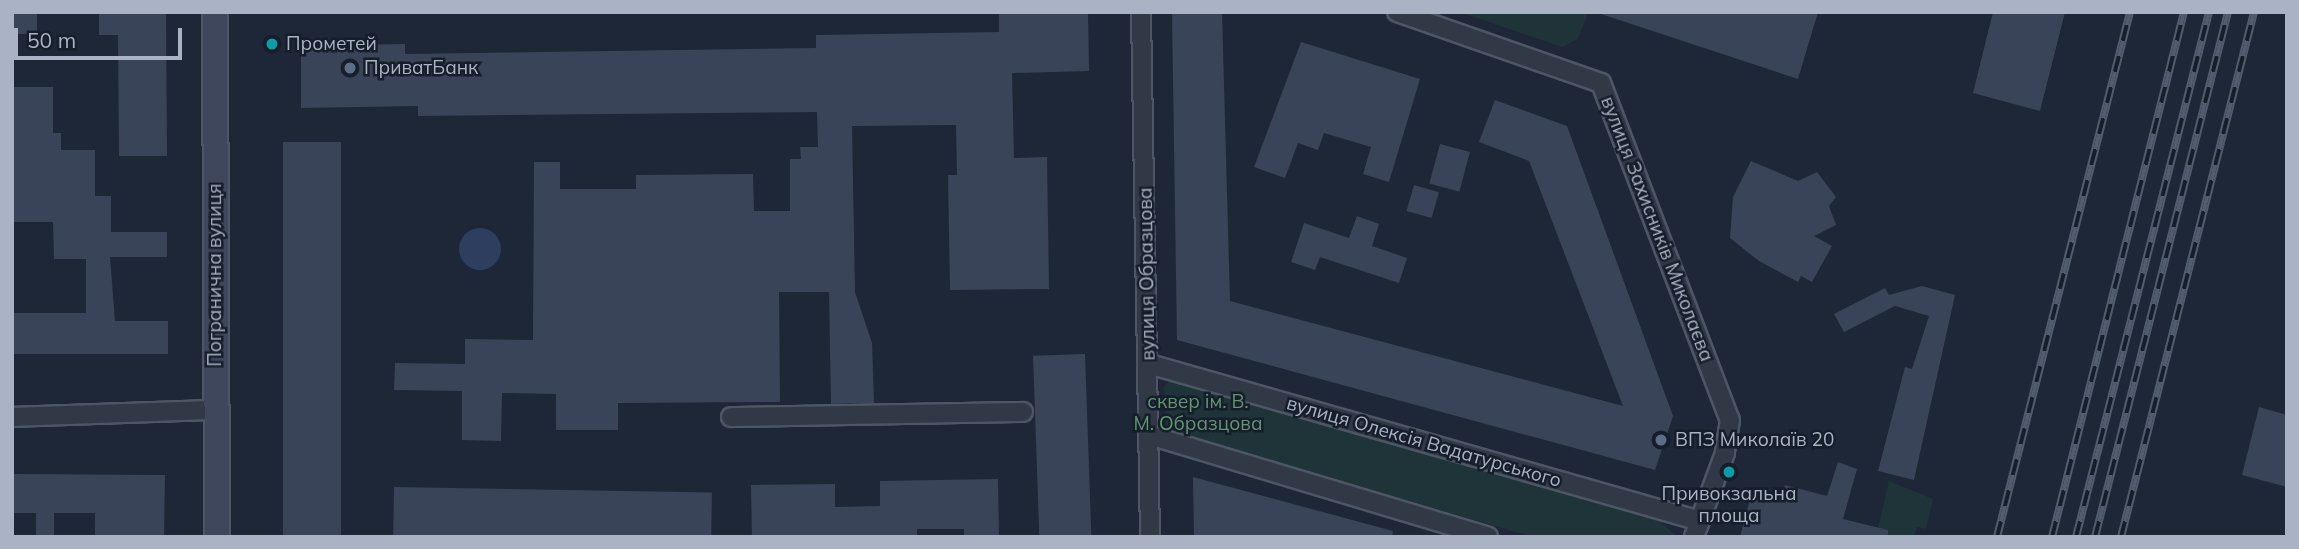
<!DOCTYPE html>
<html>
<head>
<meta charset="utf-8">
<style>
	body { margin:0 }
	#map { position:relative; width:2299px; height:549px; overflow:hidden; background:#1d2737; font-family:Mulish,sans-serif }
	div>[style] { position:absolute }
	.green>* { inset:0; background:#1f3438 }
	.water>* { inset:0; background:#2d3e5e }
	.round { border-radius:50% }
	.building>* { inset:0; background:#394458; transform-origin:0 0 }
	.roads { filter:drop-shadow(2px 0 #4e5666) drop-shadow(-2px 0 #4e5666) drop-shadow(0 2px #4e5666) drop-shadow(0 -2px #4e5666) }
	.street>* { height:18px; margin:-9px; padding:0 9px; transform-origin:9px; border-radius:9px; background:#313947 }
	.secondary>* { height:24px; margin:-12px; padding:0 12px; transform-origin:12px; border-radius:12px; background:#3e475b }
	.rail>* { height:8px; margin-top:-4px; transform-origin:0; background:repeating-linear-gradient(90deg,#171e2b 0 16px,#525c6f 0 32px); box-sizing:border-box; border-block:2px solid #525c6f }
	.dots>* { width:19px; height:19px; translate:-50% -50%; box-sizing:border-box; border:4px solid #171e2b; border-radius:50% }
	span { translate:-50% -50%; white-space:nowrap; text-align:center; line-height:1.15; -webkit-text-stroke:5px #171e2b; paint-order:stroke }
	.poi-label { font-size:19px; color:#aab3c5 }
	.left { translate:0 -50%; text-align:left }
	.street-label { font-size:19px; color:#aab3c5 }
	.park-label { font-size:19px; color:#619670 }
	.frame { position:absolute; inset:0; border:14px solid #aab3c5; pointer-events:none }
	.scale { position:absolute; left:14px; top:28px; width:168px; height:32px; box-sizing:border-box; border:4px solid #aab3c5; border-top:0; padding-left:9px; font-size:21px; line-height:24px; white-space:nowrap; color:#aab3c5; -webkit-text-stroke:5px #171e2b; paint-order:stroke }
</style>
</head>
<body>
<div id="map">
	<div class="green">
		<div style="clip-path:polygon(1460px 12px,1585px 12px,1588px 13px,1578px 39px,1562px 47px)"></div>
		<div style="clip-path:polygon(1170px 381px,1657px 518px,1677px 537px,1533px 537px,1194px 439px,1166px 427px,1164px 386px)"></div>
		<div style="clip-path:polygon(1889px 481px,1933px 499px,1926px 529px,1917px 527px,1914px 537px,1876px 537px)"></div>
	</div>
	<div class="water">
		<div class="round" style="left:459px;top:228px;width:42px;height:42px"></div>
	</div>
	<div class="building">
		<div style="left:12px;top:12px;width:25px;height:22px"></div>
		<div style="clip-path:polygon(99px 12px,166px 12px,167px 156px,119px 156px,118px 35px,99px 35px)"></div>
		<div style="clip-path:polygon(999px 12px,1088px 12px,1089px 71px,1012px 73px,1014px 158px,1047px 157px,1049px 289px,950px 290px,948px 175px,957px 175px,956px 125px,852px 126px,855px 292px,872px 343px,874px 403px,831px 404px,829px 292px,779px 292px,780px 402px,618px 403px,618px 430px,556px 430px,556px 394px,502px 393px,501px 441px,462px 440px,462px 391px,394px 390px,395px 363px,465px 364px,465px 339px,533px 340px,534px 162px,560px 162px,560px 189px,636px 189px,636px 175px,753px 174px,754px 211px,790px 211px,790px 159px,801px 159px,800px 147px,818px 147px,817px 112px,418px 116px,418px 106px,301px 108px,301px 46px,405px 44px,405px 54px,816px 48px,816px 35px,999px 32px)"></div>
		<div style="clip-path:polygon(1222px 12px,1230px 301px,1623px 406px,1529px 161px,1479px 142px,1495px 100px,1567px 126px,1673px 416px,1655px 470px,1177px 340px,1172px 14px)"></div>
		<div style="clip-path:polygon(1595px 12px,1818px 12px,1798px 79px)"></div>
		<div style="clip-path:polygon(1993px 12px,2065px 12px,2040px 111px,1973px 93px)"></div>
		<div style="clip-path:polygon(1301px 42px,1420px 79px,1389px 182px,1363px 174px,1371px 147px,1324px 133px,1318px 150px,1298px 143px,1285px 178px,1254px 167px)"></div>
		<div style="clip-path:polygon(12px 87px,53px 87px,53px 133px,61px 133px,61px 150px,95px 150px,95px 196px,111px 196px,111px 232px,167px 232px,167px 257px,110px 257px,115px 321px,168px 321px,168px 354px,12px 354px,12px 313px,86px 313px,86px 259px,54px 259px,53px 222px,12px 222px)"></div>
		<div style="left:283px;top:142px;width:58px;height:395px"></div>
		<div style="left:1440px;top:144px;width:31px;height:41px;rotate:15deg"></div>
		<div style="clip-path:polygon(1751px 161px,1798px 181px,1817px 172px,1836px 197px,1829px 206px,1836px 225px,1814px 236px,1832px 246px,1812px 282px,1801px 276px,1798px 282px,1759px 261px,1730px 238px,1733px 197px)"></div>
		<div style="left:1414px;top:185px;width:26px;height:27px;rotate:16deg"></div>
		<div style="clip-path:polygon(1357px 216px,1379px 224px,1372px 246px,1407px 258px,1399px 283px,1320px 257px,1315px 270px,1291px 262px,1304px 223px,1349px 238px)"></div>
		<div style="clip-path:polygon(1922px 286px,1955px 295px,1914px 480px,1878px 471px,1905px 367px,1912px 369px,1929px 316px,1895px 306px,1844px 332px,1834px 314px,1885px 288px,1889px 295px)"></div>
		<div style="left:1085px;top:354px;width:183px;height:52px;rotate:88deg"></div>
		<div style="clip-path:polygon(2259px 407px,2287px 415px,2287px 487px,2242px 475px)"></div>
		<div style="clip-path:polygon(1838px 462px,1857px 469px,1843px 519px,1888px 530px,1888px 537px,1740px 537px,1753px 488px,1782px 496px,1785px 485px,1827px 496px)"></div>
		<div style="clip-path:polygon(12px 474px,165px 475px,164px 537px,95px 537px,95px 513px,54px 513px,54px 537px,36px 537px,36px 513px,12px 513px)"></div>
		<div style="clip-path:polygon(1193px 477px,1393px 531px,1392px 537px,1194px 537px)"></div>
		<div style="clip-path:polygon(998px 479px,999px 537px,964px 537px,964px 529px,917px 529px,917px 537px,752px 537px,751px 485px,835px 484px,835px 507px,880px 506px,880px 481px)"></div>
		<div style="left:394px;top:487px;width:318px;height:50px;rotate:1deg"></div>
	</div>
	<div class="roads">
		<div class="street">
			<div style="left:1141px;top:12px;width:525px;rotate:89.02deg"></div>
			<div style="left:1397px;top:12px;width:216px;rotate:19.2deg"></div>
			<div style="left:1601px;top:83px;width:361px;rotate:69.1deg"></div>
			<div style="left:1730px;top:420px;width:33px;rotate:99deg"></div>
			<div style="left:1725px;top:453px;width:90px;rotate:110.3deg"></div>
			<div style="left:1149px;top:364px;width:573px;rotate:15.9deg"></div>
			<div style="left:12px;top:417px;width:204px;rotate:-2deg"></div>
			<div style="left:731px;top:417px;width:292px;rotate:-1deg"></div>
			<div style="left:1149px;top:435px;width:354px;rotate:16.7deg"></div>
		</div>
		<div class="secondary">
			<div style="left:215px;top:12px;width:525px;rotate:89.78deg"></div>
		</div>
	</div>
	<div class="rail">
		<div style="left:1997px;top:537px;width:542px;rotate:-75.78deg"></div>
		<div style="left:2052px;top:537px;width:541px;rotate:-75.89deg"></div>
		<div style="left:2076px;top:537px;width:542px;rotate:-75.78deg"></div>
		<div style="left:2095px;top:537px;width:542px;rotate:-75.78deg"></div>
		<div style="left:2121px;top:537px;width:542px;rotate:-75.78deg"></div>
	</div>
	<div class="dots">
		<div style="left:272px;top:44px;background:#0f9aa8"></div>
		<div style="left:350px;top:68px;background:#5c6f8a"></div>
		<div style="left:1661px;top:440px;background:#5c6f8a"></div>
		<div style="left:1729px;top:472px;background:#0f9aa8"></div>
	</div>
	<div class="poi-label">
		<span class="left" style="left:286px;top:44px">Прометей</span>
		<span class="left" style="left:364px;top:68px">ПриватБанк</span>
		<span class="left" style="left:1675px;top:440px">ВПЗ Миколаїв 20</span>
		<span style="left:1729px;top:505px">Привокзальна<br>площа</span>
	</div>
	<div class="street-label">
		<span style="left:1657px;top:229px;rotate:69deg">вулиця Захисників Миколаєва</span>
		<span style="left:1147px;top:274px;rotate:-91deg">вулиця Образцова</span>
		<span style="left:215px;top:275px;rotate:-90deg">Погранична вулиця</span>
		<span style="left:1424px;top:442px;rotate:16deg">вулиця Олексія Вадатурського</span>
	</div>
	<div class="park-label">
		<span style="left:1198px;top:413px">сквер ім. В.<br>М. Образцова</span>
	</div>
	<div class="frame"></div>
	<div class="scale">50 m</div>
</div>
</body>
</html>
